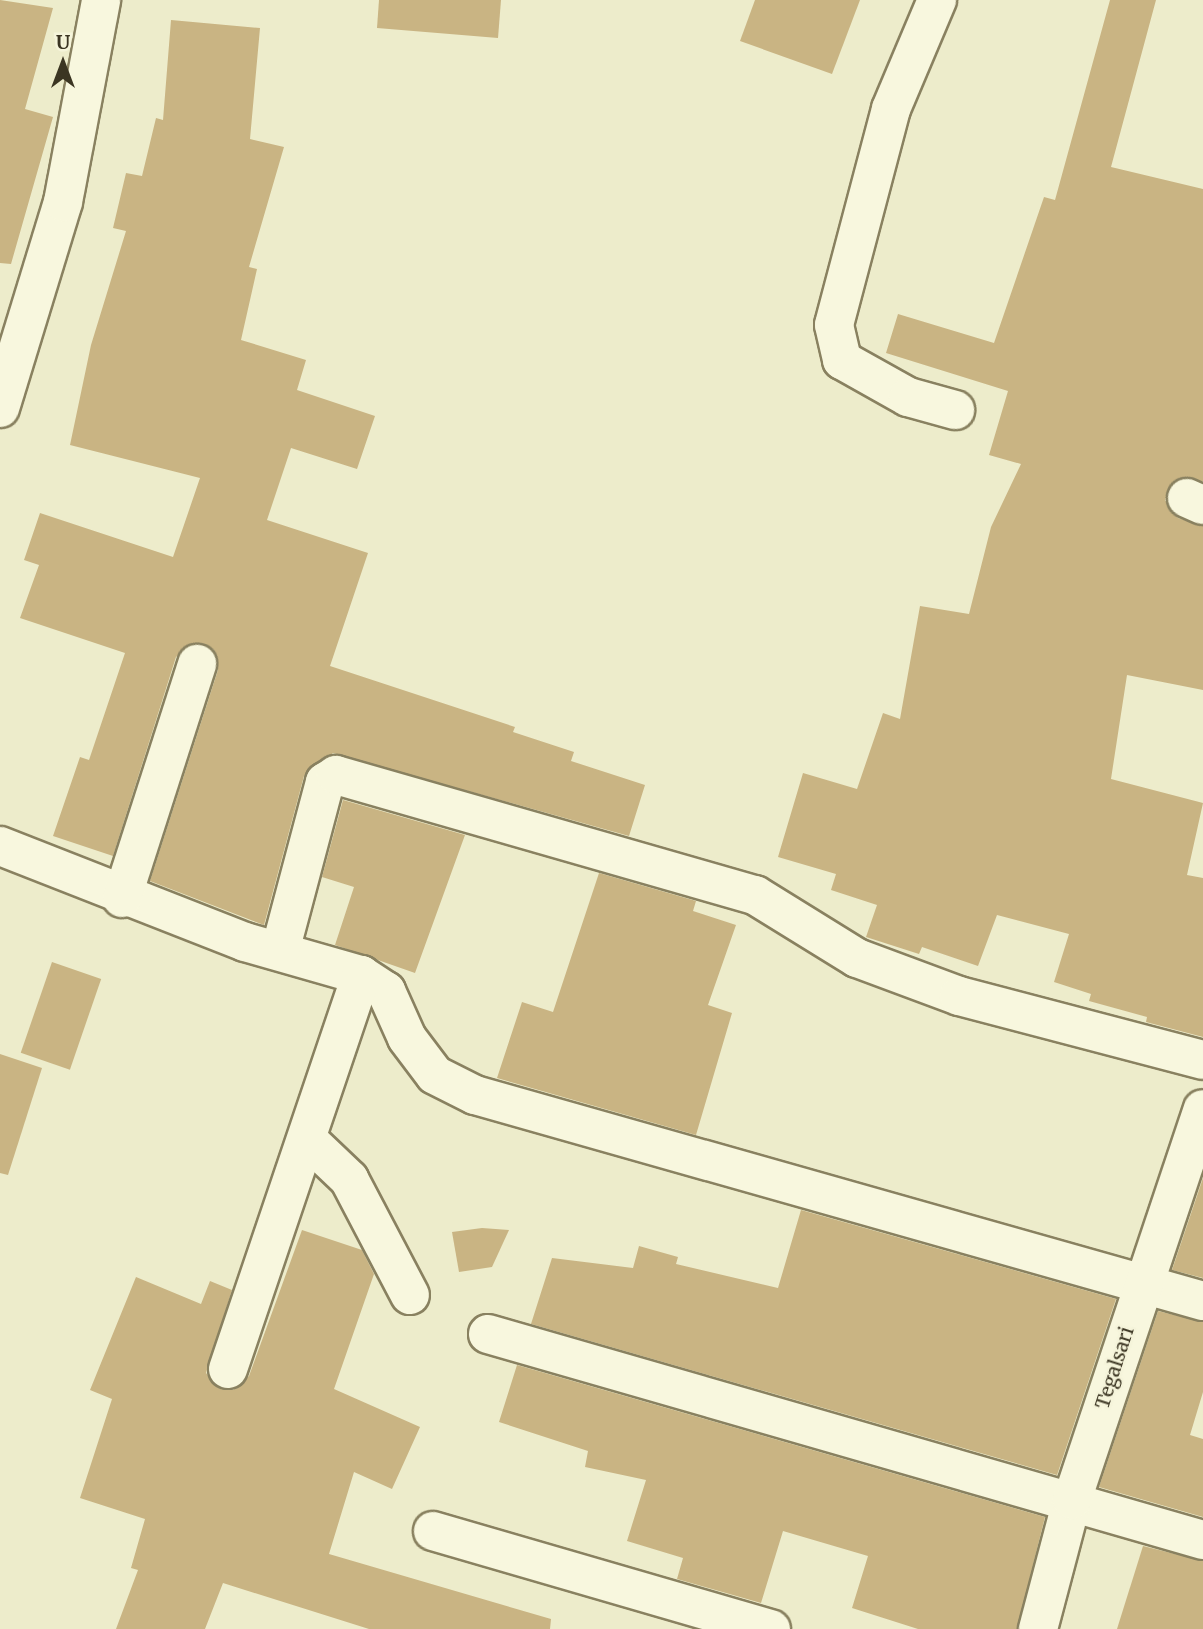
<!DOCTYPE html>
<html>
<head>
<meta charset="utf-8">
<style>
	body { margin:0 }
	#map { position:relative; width:1203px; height:1629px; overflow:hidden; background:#edeccb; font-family:Merriweather,serif }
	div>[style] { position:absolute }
	.building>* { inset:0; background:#c9b483; transform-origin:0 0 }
	.roads { filter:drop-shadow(2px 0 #898160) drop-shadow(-2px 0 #898160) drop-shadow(0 2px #898160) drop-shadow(0 -2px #898160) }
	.minor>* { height:38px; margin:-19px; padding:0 19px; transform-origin:19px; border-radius:19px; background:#f8f7de }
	span { translate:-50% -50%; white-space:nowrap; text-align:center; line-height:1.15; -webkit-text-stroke:5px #f5f4da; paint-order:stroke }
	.street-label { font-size:19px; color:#3b3522 }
	.north { position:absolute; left:28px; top:28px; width:70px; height:70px; -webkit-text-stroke:5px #f5f4da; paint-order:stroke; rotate:0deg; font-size:19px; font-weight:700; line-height:28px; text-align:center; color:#3b3522 }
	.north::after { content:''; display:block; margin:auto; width:24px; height:32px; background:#3b3522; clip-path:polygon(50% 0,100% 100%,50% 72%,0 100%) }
</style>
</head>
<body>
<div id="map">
	<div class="building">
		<div style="clip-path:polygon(0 0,53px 8px,25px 109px,53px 117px,11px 264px,0 263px)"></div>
		<div style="clip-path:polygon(379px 0,501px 0,498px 38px,377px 28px)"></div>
		<div style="clip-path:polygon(755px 0,860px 0,832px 74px,740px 41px)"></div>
		<div style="clip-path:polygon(1110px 0,1156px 0,1111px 167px,1203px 189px,1203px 481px,1175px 480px,1165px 500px,1178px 518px,1203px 526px,1203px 690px,1127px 675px,1111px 779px,1203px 803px,1187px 875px,1203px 878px,1203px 1037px,1146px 1022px,1147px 1017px,1089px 1001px,1091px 994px,1054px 982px,1069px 934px,997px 915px,978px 966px,922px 947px,919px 954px,866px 937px,877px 905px,831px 890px,836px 874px,778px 857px,803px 773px,857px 789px,883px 713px,900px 719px,920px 606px,969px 614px,991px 527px,1021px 464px,989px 455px,1008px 391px,886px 353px,898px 314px,994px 343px,1044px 197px,1055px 200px)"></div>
		<div style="clip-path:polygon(171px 20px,260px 28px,250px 139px,284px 147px,249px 267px,257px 269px,241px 340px,306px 360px,297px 390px,375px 416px,357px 469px,291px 448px,267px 520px,368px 553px,330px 666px,515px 727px,513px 732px,574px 752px,571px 761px,645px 785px,629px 836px,333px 753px,304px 776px,264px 925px,150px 881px,218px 670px,213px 649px,193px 643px,176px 657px,113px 856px,53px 836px,80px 757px,89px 760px,125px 653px,20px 618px,39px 565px,24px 560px,40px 513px,173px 557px,200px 478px,70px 445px,91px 345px,126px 231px,113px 228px,126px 173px,142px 176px,156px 118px,163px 120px)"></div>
		<div style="clip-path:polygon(343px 800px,465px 835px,415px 973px,335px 945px,354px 887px,322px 877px)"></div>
		<div style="clip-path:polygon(599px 873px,696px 901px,693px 911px,736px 925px,708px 1005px,732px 1013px,696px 1135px,497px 1078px,522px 1002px,553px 1012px)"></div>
		<div style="left:52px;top:962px;width:52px;height:96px;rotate:19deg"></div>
		<div style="clip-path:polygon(0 1054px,42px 1068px,8px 1175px,0 1173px)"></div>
		<div style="clip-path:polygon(1203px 1178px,1203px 1278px,1172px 1270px)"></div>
		<div style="clip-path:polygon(801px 1210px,1116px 1299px,1057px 1475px,531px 1324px,552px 1258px,633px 1268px,639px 1246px,678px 1257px,676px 1264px,778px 1288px)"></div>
		<div style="clip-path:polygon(482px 1228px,509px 1230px,492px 1267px,459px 1272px,452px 1232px)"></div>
		<div style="clip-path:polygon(302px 1230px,362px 1250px,374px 1274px,334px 1389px,420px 1427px,392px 1489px,354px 1472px,329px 1554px,551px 1619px,550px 1629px,369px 1629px,223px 1583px,205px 1629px,116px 1629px,138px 1570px,131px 1568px,145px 1519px,80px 1498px,112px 1399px,90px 1390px,136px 1277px,201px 1304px,210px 1281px,232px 1290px,206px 1373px,220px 1389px,233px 1390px,249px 1376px)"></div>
		<div style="clip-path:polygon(1158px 1311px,1203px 1322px,1203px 1392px,1190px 1435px,1203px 1439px,1203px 1517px,1099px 1487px)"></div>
		<div style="clip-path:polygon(517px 1365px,1045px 1517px,1017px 1629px,918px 1629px,852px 1608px,868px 1556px,783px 1531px,761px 1603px,677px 1579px,683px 1558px,627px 1541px,646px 1480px,585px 1467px,588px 1451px,499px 1422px)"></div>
		<div style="clip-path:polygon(1143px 1546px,1203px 1561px,1203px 1629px,1117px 1629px)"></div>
	</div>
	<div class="roads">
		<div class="minor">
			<div style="left:937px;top:0;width:118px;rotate:112.9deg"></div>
			<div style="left:891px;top:109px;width:223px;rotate:104.8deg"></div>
			<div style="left:834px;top:325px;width:36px;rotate:77deg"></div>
			<div style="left:842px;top:360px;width:76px;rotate:29.3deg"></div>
			<div style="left:908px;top:397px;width:49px;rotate:15.5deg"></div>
			<div style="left:0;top:408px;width:215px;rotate:-73deg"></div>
			<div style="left:63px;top:202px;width:206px;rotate:-79.3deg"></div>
			<div style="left:1187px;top:498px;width:17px;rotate:24deg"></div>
			<div style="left:0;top:846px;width:263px;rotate:21.4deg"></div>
			<div style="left:245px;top:942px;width:121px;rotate:15.9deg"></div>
			<div style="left:361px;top:975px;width:30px;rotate:33deg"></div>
			<div style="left:386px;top:991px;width:51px;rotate:65.9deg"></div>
			<div style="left:407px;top:1038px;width:46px;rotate:52.9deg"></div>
			<div style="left:435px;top:1075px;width:45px;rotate:26.6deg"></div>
			<div style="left:475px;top:1095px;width:757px;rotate:15.8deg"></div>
			<div style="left:122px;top:898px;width:246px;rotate:-72.2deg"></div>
			<div style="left:280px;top:951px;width:175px;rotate:-75.1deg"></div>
			<div style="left:325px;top:782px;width:13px;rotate:-32deg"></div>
			<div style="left:336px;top:775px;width:436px;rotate:16deg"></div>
			<div style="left:755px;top:895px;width:120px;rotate:31.7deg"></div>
			<div style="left:857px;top:958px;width:109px;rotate:20.4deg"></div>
			<div style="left:959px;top:996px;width:252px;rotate:14.7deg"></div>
			<div style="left:308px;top:1140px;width:57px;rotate:43.6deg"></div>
			<div style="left:349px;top:1179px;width:131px;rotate:62.3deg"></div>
			<div style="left:488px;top:1334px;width:744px;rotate:16.07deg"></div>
			<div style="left:228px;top:1369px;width:416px;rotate:-71.3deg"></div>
			<div style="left:433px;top:1531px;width:352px;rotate:16.2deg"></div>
			<div style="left:1038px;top:1629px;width:133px;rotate:-75.2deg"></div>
			<div style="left:1072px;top:1500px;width:412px;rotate:-71.5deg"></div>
		</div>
	</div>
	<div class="street-label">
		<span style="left:1115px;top:1368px;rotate:-72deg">Tegalsari</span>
	</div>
	<div class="north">U</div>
</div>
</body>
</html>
